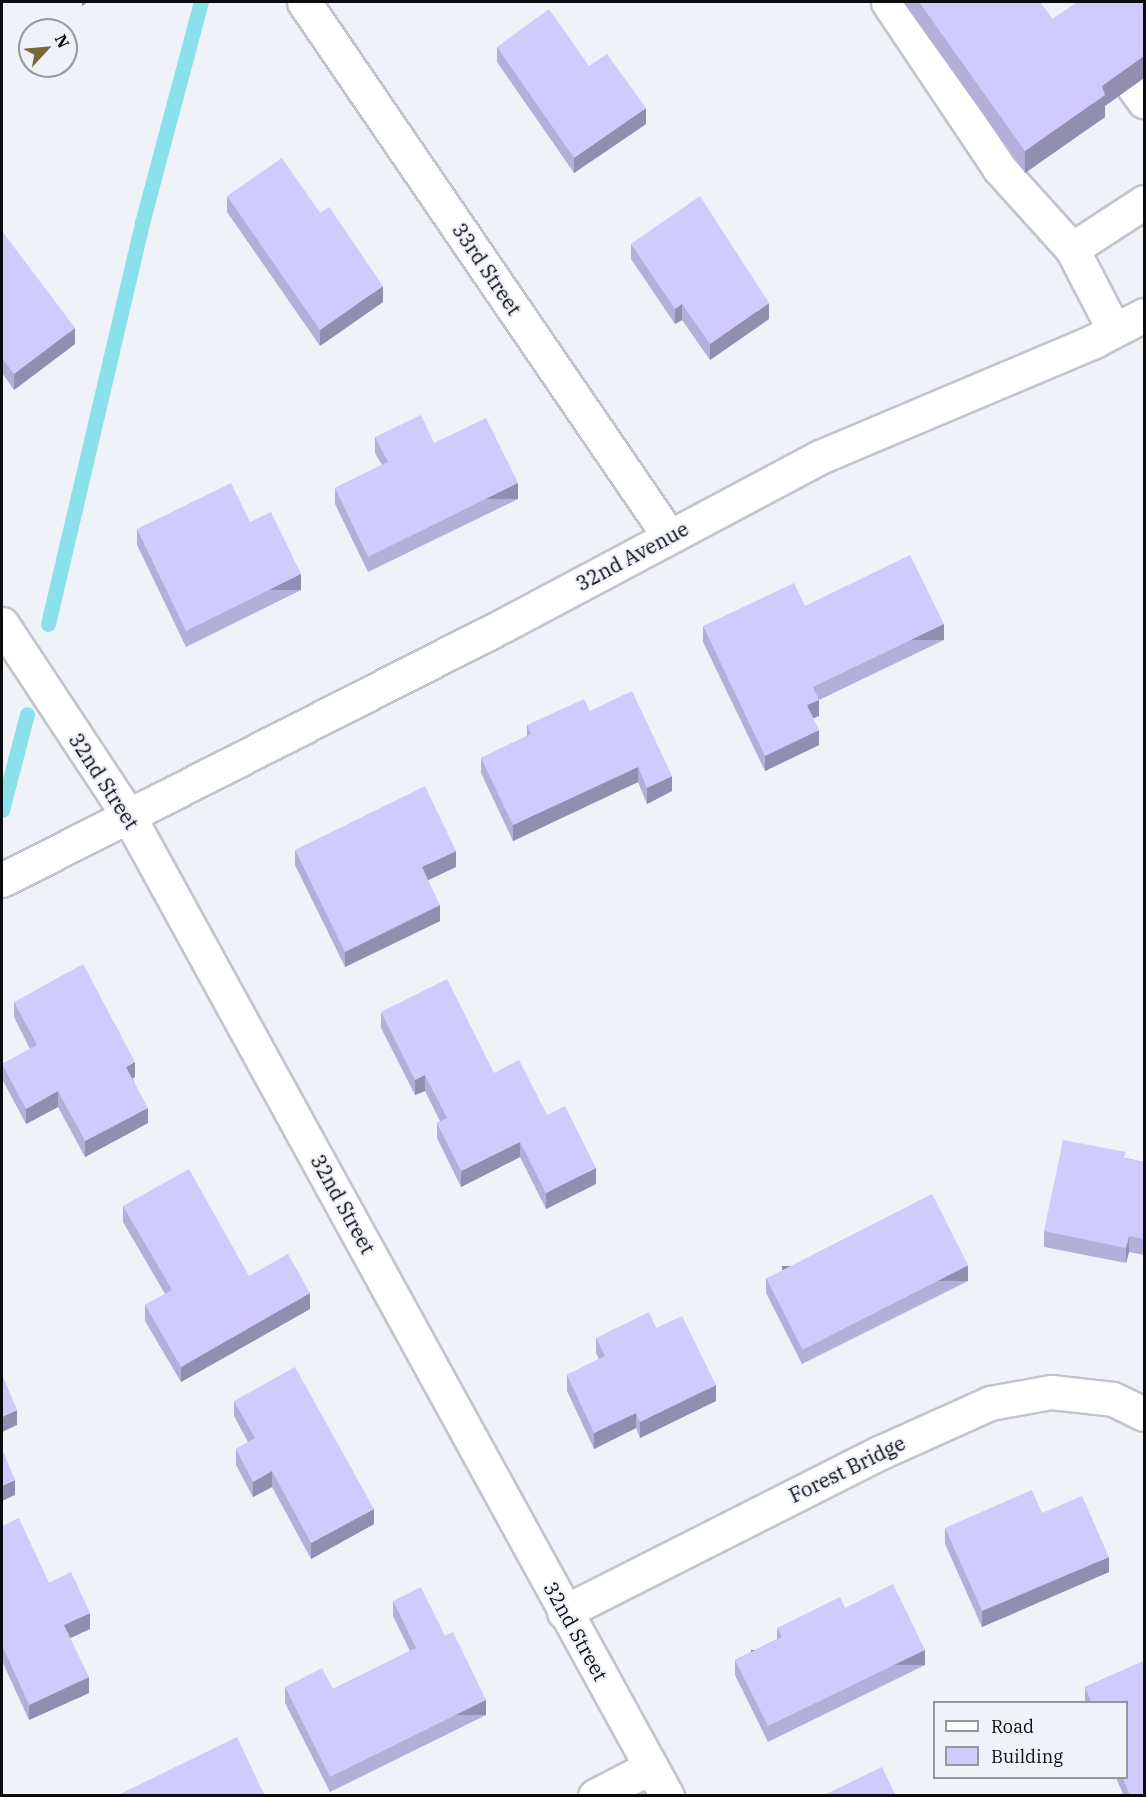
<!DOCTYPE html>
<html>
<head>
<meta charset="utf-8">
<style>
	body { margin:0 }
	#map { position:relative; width:1146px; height:1797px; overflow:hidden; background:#f0f2fa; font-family:"IBM Plex Serif",serif }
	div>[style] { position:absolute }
	.stream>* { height:15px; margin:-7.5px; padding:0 7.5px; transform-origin:7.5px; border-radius:7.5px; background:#8ae0eb }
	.roads { filter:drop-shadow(2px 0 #c2c4cc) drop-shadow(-2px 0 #c2c4cc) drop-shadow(0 2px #c2c4cc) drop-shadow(0 -2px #c2c4cc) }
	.minor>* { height:33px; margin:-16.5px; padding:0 16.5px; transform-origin:16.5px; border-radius:16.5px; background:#fff }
	.wall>* { inset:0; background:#b3afd9 }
	.shaded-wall>* { inset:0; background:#928eb0; transform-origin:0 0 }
	.building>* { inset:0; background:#d0cbfc; transform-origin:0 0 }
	span { translate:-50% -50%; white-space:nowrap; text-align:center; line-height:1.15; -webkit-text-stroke:4.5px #f0f2fa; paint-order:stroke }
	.street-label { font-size:20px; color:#0b0c0f }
	.frame { position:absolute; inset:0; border:3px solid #0b0c0f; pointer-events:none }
	.legend { position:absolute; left:933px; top:1701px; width:195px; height:78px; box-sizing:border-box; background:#f0f2fa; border:2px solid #94969c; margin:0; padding:8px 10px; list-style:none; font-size:18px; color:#0b0c0f }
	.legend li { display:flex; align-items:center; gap:12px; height:30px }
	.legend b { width:30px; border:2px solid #94969c }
	.north { position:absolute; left:18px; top:18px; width:60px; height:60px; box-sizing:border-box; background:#f0f2fa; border:2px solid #94969c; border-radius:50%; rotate:64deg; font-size:16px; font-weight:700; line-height:24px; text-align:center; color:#0b0c0f }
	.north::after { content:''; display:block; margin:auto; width:21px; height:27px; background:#7d6636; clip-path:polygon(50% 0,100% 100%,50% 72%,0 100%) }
</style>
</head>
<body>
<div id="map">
	<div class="stream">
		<div style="left:48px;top:624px;width:412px;rotate:-76.8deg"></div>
		<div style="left:142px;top:223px;width:229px;rotate:-75.1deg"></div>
		<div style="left:2px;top:810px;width:99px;rotate:-75.4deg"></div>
	</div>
	<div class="roads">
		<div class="minor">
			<div style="left:304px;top:2px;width:647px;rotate:55.65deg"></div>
			<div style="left:888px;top:2px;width:200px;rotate:56.2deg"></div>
			<div style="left:999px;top:168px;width:109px;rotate:48deg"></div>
			<div style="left:1133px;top:86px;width:19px;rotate:54deg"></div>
			<div style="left:1114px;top:330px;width:91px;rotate:-117.4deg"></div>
			<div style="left:1072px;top:249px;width:86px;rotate:-33.1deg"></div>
			<div style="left:2px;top:624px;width:229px;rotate:56.6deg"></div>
			<div style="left:128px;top:815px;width:1119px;rotate:61.21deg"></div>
			<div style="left:2px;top:880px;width:563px;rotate:-26.93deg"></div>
			<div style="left:504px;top:625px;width:358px;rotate:-28deg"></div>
			<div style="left:820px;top:457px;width:298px;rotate:-22.9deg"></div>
			<div style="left:1094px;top:341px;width:56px;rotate:-27.5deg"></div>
			<div style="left:564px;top:1612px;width:353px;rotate:-26.8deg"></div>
			<div style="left:879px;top:1453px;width:122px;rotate:-24.2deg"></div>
			<div style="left:990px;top:1403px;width:62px;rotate:-10.2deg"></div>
			<div style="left:1051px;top:1392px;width:62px;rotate:6.4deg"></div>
			<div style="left:1113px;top:1399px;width:34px;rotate:26deg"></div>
			<div style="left:595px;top:1796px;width:63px;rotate:-27.4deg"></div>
		</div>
	</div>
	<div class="wall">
		<div style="clip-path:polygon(903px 2px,1040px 2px,1052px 19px,1144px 2px,1144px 78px,1105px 106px,1105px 117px,1025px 173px)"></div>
		<div style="clip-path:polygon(497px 47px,646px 124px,574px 173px,497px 62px)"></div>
		<div style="clip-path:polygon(227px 196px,383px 302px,320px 346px,227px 212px)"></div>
		<div style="clip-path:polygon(2px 231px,75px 344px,14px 390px,2px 373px)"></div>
		<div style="clip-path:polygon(631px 244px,769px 319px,710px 360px,682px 320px,675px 324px,631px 259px)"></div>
		<div style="clip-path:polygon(375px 437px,434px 443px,518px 499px,368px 572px,335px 504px,335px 488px,382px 465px,375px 453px)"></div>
		<div style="clip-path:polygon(137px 529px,301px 590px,186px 647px,137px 545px)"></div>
		<div style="clip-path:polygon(805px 606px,944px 640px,819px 700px,819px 716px,813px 718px,819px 745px,765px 771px,703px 642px,703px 626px)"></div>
		<div style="clip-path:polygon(590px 711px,672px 791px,647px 804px,638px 782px,513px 841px,481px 773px,481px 758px,527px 736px,527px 725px)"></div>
		<div style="clip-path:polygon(295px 850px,456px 867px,428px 880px,440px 921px,345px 967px,295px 865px)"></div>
		<div style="clip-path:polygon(14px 1002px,135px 1077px,133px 1078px,148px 1123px,85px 1157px,58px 1107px,26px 1124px,2px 1079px,2px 1064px,30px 1049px,14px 1017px)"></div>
		<div style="clip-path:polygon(381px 1012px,494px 1073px,547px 1115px,596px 1184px,546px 1209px,520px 1157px,461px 1187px,437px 1138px,437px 1123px,440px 1121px,425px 1091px,415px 1095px,381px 1028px)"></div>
		<div style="clip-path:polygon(1126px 1158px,1144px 1162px,1144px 1255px,1129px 1252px,1126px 1263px,1044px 1247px,1044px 1231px)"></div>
		<div style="clip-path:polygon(123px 1206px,249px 1276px,310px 1309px,181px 1382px,145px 1321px,145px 1305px,165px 1294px,123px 1222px)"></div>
		<div style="clip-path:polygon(766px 1278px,968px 1281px,802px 1364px,766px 1293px)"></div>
		<div style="clip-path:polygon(656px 1328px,716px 1401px,640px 1438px,636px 1428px,594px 1449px,567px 1391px,567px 1375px,599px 1359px,596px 1353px,596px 1338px)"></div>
		<div style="clip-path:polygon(234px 1401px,374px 1524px,311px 1559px,272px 1487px,253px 1497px,236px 1465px,236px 1449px,248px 1442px,234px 1416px)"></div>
		<div style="clip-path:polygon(1042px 1513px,1109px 1572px,982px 1627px,945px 1544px,945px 1528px)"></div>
		<div style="clip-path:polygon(2px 1526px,49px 1583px,90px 1629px,70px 1638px,89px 1693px,29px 1720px,2px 1661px)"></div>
		<div style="clip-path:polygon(393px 1601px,445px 1636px,486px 1715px,330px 1792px,285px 1703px,285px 1687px,333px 1689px,410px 1651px,393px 1616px)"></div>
		<div style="clip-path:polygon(845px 1608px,925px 1665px,768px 1742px,735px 1675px,735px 1660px,777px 1639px,777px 1628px)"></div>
		<div style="clip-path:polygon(1144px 1661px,1144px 1796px,1124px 1796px,1116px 1778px,1126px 1778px,1126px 1702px,1085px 1702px,1085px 1687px)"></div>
	</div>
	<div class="shaded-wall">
		<div style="clip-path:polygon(82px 2px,88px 2px,82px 6px)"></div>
		<div style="clip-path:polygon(1144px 56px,1144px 78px,1105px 106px,1105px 117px,1025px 173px,1025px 151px,1102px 86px)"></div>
		<div style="clip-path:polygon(646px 108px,646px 124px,574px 173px,574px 158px)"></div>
		<div style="clip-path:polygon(383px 286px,383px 302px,320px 346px,320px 330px)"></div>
		<div style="clip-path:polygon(769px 303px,769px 319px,710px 360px,710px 344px)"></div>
		<div style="clip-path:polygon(682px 304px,682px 320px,675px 324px,675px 309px)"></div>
		<div style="clip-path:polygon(75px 328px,75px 344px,14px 390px,14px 374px)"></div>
		<div style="left:518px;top:483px;width:16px;height:167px;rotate:90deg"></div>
		<div style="left:301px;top:574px;width:16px;height:128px;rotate:90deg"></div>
		<div style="left:944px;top:624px;width:16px;height:145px;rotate:90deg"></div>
		<div style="clip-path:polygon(819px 700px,819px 716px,807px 721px,807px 705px)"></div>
		<div style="clip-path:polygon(819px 730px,819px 745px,765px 771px,765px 756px)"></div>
		<div style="clip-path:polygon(638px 767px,638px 782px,513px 841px,513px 825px)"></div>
		<div style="clip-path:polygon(672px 776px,672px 791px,647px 804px,647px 788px)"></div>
		<div style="clip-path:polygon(456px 851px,456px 867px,422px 883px,422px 867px)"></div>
		<div style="clip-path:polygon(440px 905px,440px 921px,345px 967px,345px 952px)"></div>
		<div style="clip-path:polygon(135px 1062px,135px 1077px,126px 1082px,126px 1067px)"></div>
		<div style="clip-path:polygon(425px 1075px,425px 1091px,415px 1095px,415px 1080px)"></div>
		<div style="clip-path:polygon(58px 1091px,58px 1107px,26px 1124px,26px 1109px)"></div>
		<div style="clip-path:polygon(148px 1108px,148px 1123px,85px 1157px,85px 1141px)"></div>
		<div style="clip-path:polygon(520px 1142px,520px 1157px,461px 1187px,461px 1171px)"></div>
		<div style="clip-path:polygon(596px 1168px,596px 1184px,546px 1209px,546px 1193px)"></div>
		<div style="clip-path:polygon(1129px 1236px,1129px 1252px,1126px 1263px,1126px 1248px)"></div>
		<div style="left:968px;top:1266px;width:15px;height:186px;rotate:90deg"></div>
		<div style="clip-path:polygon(310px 1293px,310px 1309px,181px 1382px,181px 1367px)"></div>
		<div style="clip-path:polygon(716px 1385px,716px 1401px,640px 1438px,640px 1422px)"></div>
		<div style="clip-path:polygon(17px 1410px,17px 1425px,2px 1432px,2px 1417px)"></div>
		<div style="clip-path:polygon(636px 1413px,636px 1428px,594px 1449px,594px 1433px)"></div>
		<div style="clip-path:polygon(272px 1471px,272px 1487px,253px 1497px,253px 1482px)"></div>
		<div style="clip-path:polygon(15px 1480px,15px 1495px,2px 1501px,2px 1486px)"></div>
		<div style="clip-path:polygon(374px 1509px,374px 1524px,311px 1559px,311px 1543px)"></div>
		<div style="clip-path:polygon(1109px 1557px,1109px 1572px,982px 1627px,982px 1611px)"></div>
		<div style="clip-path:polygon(90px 1613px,90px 1629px,64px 1641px,64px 1625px)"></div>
		<div style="left:925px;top:1650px;width:15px;height:174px;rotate:90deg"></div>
		<div style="clip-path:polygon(89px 1677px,89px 1693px,29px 1720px,29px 1705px)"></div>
		<div style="left:486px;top:1700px;width:15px;height:174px;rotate:90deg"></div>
	</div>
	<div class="building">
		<div style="clip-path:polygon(919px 2px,1040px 2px,1052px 19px,1077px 2px,1144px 2px,1144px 56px,1102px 86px,1105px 95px,1025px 151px)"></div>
		<div style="clip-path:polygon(549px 9px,589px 66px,607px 54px,646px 108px,574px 158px,497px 47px)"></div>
		<div style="clip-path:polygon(282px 158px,320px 213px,329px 207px,383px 286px,320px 330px,227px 196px)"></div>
		<div style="clip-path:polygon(700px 196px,769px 303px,710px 344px,682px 304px,675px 309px,631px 244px)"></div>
		<div style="clip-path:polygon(2px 231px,75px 328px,14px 374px,2px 358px)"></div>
		<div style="clip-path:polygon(421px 415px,434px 443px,486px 418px,518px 483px,368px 557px,335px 488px,388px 462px,375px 437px)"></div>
		<div style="clip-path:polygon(231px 483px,250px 522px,271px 512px,301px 574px,186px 631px,137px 529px)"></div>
		<div style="clip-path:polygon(910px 555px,944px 624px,813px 687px,819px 700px,807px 705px,819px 730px,765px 756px,703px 626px,794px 583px,805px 606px)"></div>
		<div style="clip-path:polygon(632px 691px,672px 776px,647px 788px,638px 767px,513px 825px,481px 758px,531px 734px,527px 725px,584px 699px,590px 711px)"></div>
		<div style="clip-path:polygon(425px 786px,456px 851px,422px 867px,440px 905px,345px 952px,295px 850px)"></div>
		<div style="clip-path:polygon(83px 964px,135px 1062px,126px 1067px,148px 1108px,85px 1141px,58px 1091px,26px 1109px,2px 1064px,37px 1045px,14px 1002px)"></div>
		<div style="clip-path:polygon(447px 979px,494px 1073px,519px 1060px,547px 1115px,565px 1106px,596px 1168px,546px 1193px,520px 1142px,461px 1171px,437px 1123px,447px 1118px,425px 1075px,415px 1080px,381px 1012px)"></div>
		<div style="clip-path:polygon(1063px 1140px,1126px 1152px,1124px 1158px,1144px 1162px,1144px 1239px,1129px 1236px,1126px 1248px,1044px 1231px)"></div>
		<div style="clip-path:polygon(189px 1169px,249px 1276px,288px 1254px,310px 1293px,181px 1367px,145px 1305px,172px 1290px,123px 1206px)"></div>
		<div style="left:932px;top:1194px;width:80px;height:186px;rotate:63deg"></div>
		<div style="clip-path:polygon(649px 1312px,656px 1328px,682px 1316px,716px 1385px,640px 1422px,636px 1413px,594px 1433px,567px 1375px,605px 1356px,596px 1338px)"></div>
		<div style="clip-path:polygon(295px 1367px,374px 1509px,311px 1543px,272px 1471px,253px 1482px,236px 1449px,255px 1438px,234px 1401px)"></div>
		<div style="clip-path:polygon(2px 1374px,17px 1410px,2px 1417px)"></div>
		<div style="clip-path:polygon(2px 1449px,15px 1480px,2px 1486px)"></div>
		<div style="clip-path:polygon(1032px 1490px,1042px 1513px,1082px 1496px,1109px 1557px,982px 1611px,945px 1528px)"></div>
		<div style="clip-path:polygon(19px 1518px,49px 1583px,71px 1572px,90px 1613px,64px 1625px,89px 1677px,29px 1705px,2px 1645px,2px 1526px)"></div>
		<div style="clip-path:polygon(893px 1584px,925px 1650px,768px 1726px,735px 1660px,782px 1637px,777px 1628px,840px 1597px,845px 1608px)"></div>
		<div style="clip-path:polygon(421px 1587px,445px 1636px,453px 1632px,486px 1700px,330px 1777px,285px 1687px,322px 1668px,333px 1689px,416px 1648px,393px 1601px)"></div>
		<div style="clip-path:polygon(1144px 1661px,1144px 1794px,1141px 1796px,1130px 1796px,1123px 1778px,1126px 1778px,1126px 1702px,1091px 1702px,1085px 1687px)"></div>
		<div style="clip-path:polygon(237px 1737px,265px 1796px,116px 1796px)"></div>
		<div style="clip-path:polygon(882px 1767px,896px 1796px,822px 1796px)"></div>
	</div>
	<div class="street-label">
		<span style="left:487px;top:269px;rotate:56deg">33rd Street</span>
		<span style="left:632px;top:556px;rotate:-28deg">32nd Avenue</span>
		<span style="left:104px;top:781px;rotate:57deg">32nd Street</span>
		<span style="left:343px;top:1204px;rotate:61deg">32nd Street</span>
		<span style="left:847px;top:1469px;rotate:-26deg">Forest Bridge</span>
		<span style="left:576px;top:1631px;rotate:61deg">32nd Street</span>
	</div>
	<div class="frame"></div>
	<ul class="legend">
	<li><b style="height:8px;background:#fff"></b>Road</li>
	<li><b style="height:16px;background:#d0cbfc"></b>Building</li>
	</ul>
	<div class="north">N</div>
</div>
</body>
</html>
